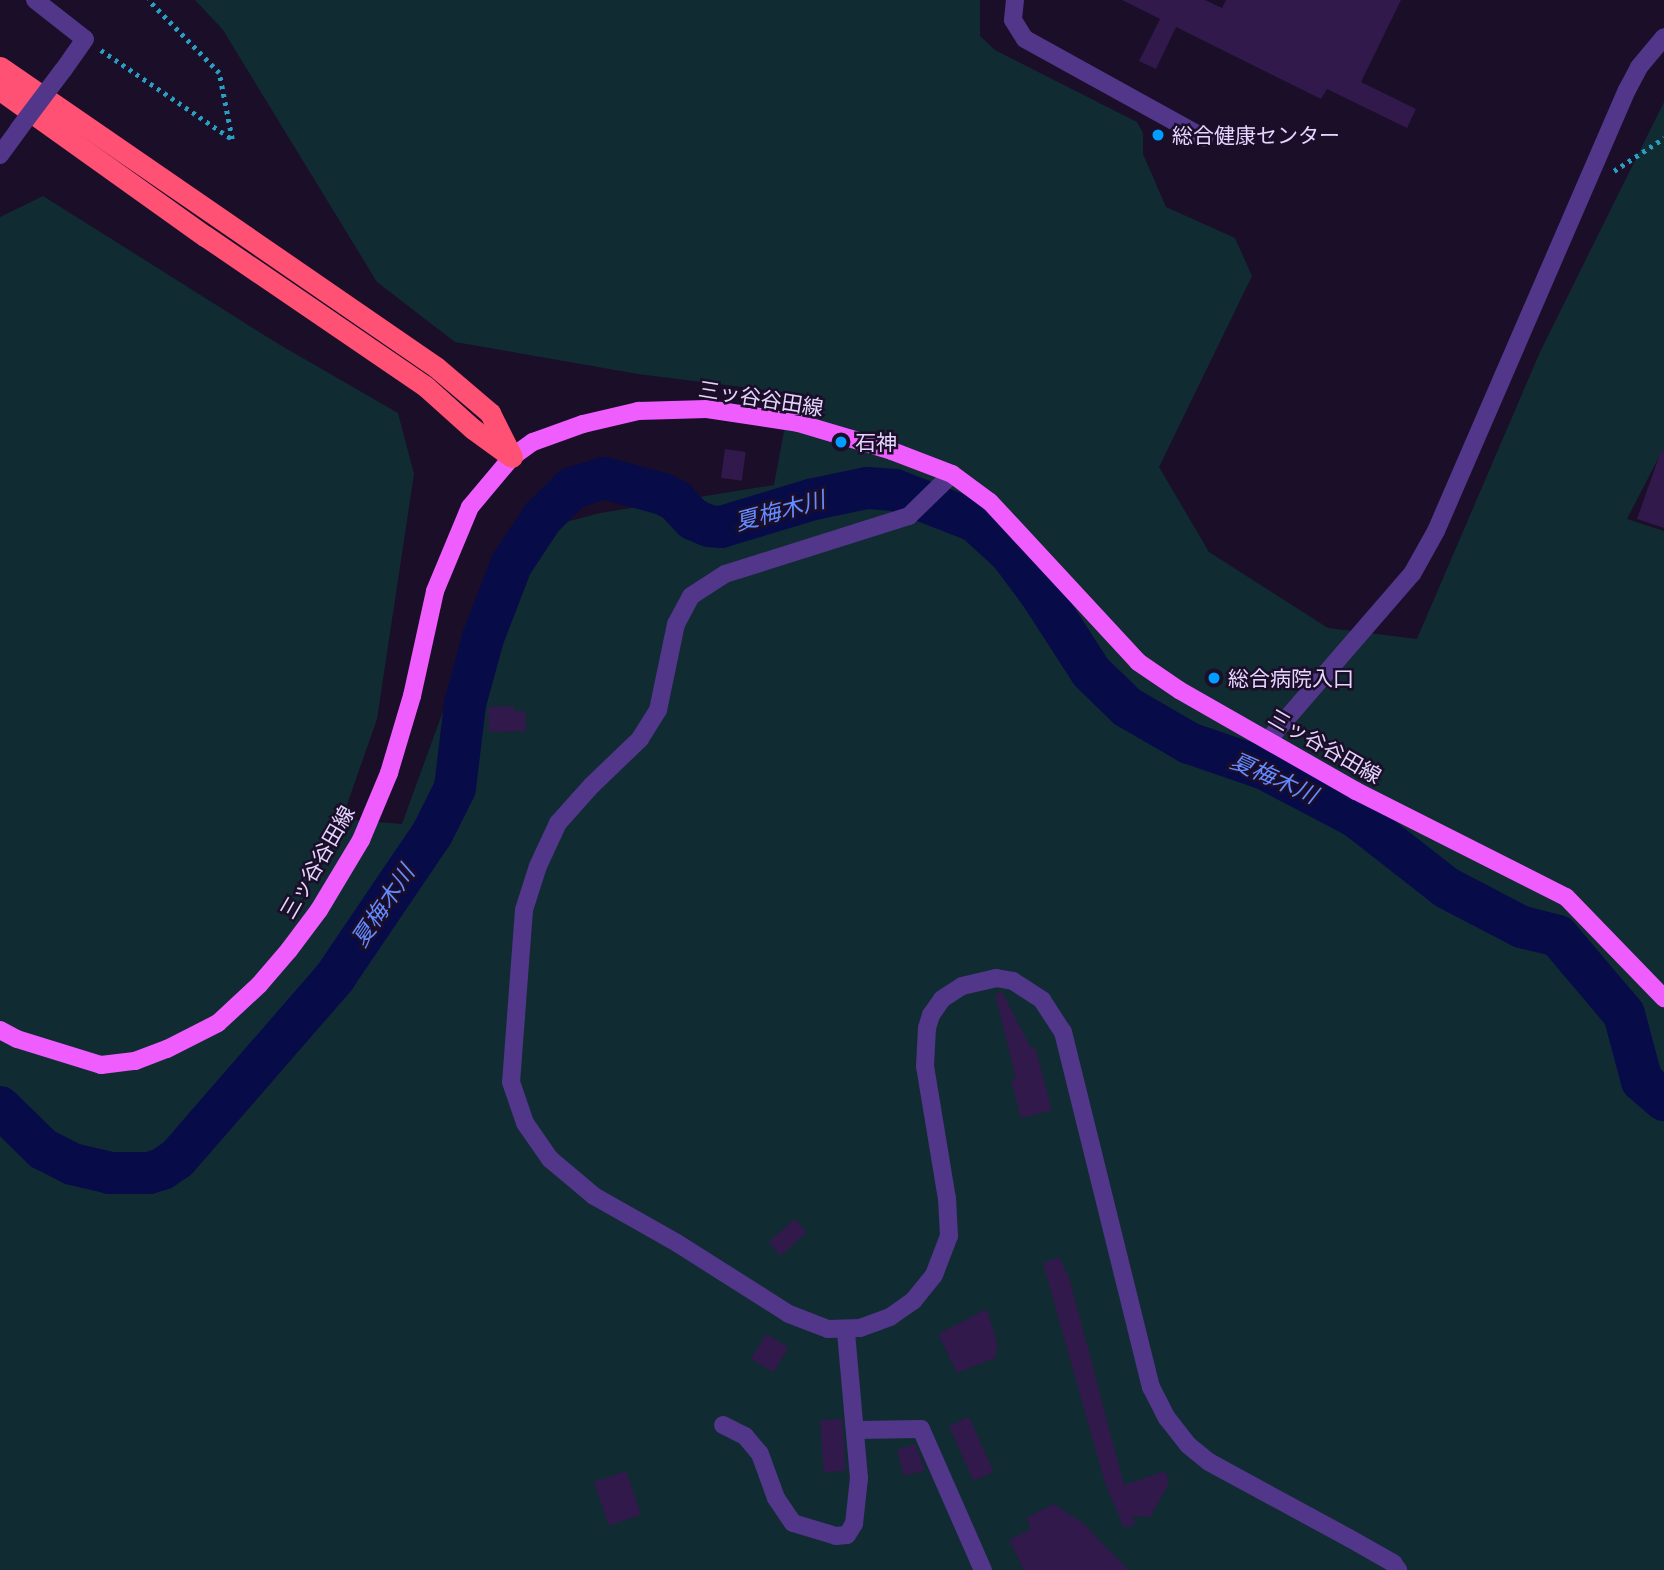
<!DOCTYPE html>
<html>
<head>
<meta charset="utf-8">
<style>
	body { margin:0 }
	#map { position:relative; width:1664px; height:1570px; overflow:hidden; background:#1a0e29; font-family:"Titillium Web","Noto Sans JP",sans-serif }
	div>[style] { position:absolute }
	.green>* { inset:0; background:#112b33 }
	.river>* { height:42px; margin:-21px; padding:0 21px; transform-origin:21px; border-radius:21px; background:#070c49 }
	.building>* { inset:0; background:#31194b; transform-origin:0 0 }
	.path>* { height:4.5px; margin-top:-2.25px; transform-origin:0; background:repeating-linear-gradient(90deg,#289fc1 0 3.5px,transparent 0 8.5px) }
	.minor>* { height:18px; margin:-9px; padding:0 9px; transform-origin:9px; border-radius:9px; background:#51368a }
	.major>* { height:18px; margin:-9px; padding:0 9px; transform-origin:9px; border-radius:9px; background:#f05dff }
	.highway>* { height:21px; margin:-10.5px; padding:0 10.5px; transform-origin:10.5px; border-radius:10.5px; background:#ff5173 }
	.minor-bridge>* { height:18px; margin:-9px; padding:0 9px; transform-origin:9px; border-radius:9px; background:#51368a }
	.dots>* { width:19px; height:19px; translate:-50% -50%; box-sizing:border-box; border:4px solid #1a0e29; border-radius:50% }
	span { translate:-50% -50%; white-space:nowrap; text-align:center; line-height:1.15; -webkit-text-stroke:5px #1a0e29; paint-order:stroke }
	.poi-label { font-size:21px; color:#e6d6ff }
	.left { translate:0 -50%; text-align:left }
	.street-label { font-size:21px; color:#e6d6ff }
	.water-label { font-size:23px; color:#648bff; font-style:italic }
</style>
</head>
<body>
<div id="map">
	<div class="green">
		<div style="clip-path:polygon(195px 0,980px 0,980px 36px,995px 50px,1137px 122px,1143px 133px,1143px 154px,1166px 207px,1235px 238px,1252px 276px,1159px 467px,1209px 552px,1328px 628px,1417px 639px,1540px 352px,1664px 102px,1664px 457px,1659px 457px,1627px 519px,1664px 531px,1664px 1570px,0 1570px,0 217px,43px 196px,280px 345px,398px 413px,414px 474px,377px 719px,342px 819px,402px 824px,506px 538px,600px 513px,774px 485px,791px 393px,638px 374px,455px 342px,377px 282px,223px 30px)"></div>
	</div>
	<div class="river">
		<div style="left:0;top:1107px;width:60px;rotate:44.3deg"></div>
		<div style="left:43px;top:1149px;width:33px;rotate:27deg"></div>
		<div style="left:72px;top:1164px;width:39px;rotate:13deg"></div>
		<div style="left:110px;top:1173px;width:39px"></div>
		<div style="left:149px;top:1173px;width:14px;rotate:-17deg"></div>
		<div style="left:162px;top:1169px;width:18px;rotate:-34deg"></div>
		<div style="left:177px;top:1159px;width:241px;rotate:-49deg"></div>
		<div style="left:335px;top:977px;width:173px;rotate:-55.9deg"></div>
		<div style="left:432px;top:834px;width:51px;rotate:-63.4deg"></div>
		<div style="left:455px;top:788px;width:85px;rotate:-83.2deg"></div>
		<div style="left:465px;top:704px;width:68px;rotate:-74.7deg"></div>
		<div style="left:483px;top:638px;width:78px;rotate:-69deg"></div>
		<div style="left:511px;top:565px;width:56px;rotate:-56.6deg"></div>
		<div style="left:542px;top:518px;width:42px;rotate:-45deg"></div>
		<div style="left:572px;top:488px;width:34px;rotate:-17deg"></div>
		<div style="left:604px;top:478px;width:61px;rotate:15.2deg"></div>
		<div style="left:663px;top:494px;width:15px;rotate:28deg"></div>
		<div style="left:676px;top:501px;width:25px;rotate:47deg"></div>
		<div style="left:693px;top:519px;width:17px;rotate:24deg"></div>
		<div style="left:709px;top:526px;width:12px;rotate:5deg"></div>
		<div style="left:721px;top:527px;width:97px;rotate:-16.8deg"></div>
		<div style="left:814px;top:499px;width:54px;rotate:-11.7deg"></div>
		<div style="left:867px;top:488px;width:28px;rotate:4deg"></div>
		<div style="left:895px;top:490px;width:86px;rotate:21.2deg"></div>
		<div style="left:975px;top:521px;width:47px;rotate:42.4deg"></div>
		<div style="left:1010px;top:553px;width:54px;rotate:53.3deg"></div>
		<div style="left:1042px;top:596px;width:90px;rotate:57.2deg"></div>
		<div style="left:1091px;top:672px;width:50px;rotate:44.2deg"></div>
		<div style="left:1127px;top:707px;width:72px;rotate:30.1deg"></div>
		<div style="left:1189px;top:743px;width:80px;rotate:18.9deg"></div>
		<div style="left:1265px;top:769px;width:103px;rotate:27.8deg"></div>
		<div style="left:1356px;top:817px;width:115px;rotate:38deg"></div>
		<div style="left:1447px;top:888px;width:85px;rotate:27.5deg"></div>
		<div style="left:1522px;top:927px;width:37px;rotate:14deg"></div>
		<div style="left:1558px;top:936px;width:102px;rotate:49.8deg"></div>
		<div style="left:1624px;top:1014px;width:69px;rotate:75deg"></div>
		<div style="left:1642px;top:1081px;width:29px;rotate:41deg"></div>
	</div>
	<div class="building">
		<div style="clip-path:polygon(1122px 0,1205px 0,1222px 8px,1226px 0,1401px 0,1361px 82px,1416px 109px,1407px 128px,1327px 89px,1321px 99px,1176px 27px,1156px 69px,1139px 61px,1160px 19px)"></div>
		<div style="left:725px;top:449px;width:21px;height:29px;rotate:8deg"></div>
		<div style="clip-path:polygon(1661px 451px,1664px 451px,1664px 528px,1637px 519px)"></div>
		<div style="clip-path:polygon(514px 706px,514px 711px,525px 711px,526px 731px,489px 732px,488px 707px)"></div>
		<div style="clip-path:polygon(1002px 992px,1031px 1048px,1035px 1047px,1052px 1110px,1021px 1118px,1011px 1080px,1016px 1079px,995px 994px)"></div>
		<div style="left:795px;top:1219px;width:18px;height:35px;rotate:49deg"></div>
		<div style="clip-path:polygon(1059px 1257px,1069px 1277px,1124px 1485px,1165px 1471px,1169px 1483px,1150px 1517px,1133px 1516px,1135px 1524px,1124px 1528px,1105px 1483px,1043px 1263px)"></div>
		<div style="clip-path:polygon(987px 1309px,998px 1347px,995px 1351px,997px 1357px,957px 1373px,938px 1334px)"></div>
		<div style="left:766px;top:1334px;width:26px;height:29px;rotate:31deg"></div>
		<div style="left:969px;top:1417px;width:60px;height:22px;rotate:66deg"></div>
		<div style="left:842px;top:1419px;width:52px;height:22px;rotate:86deg"></div>
		<div style="clip-path:polygon(915px 1444px,925px 1470px,904px 1476px,897px 1450px)"></div>
		<div style="left:626px;top:1471px;width:46px;height:34px;rotate:71deg"></div>
		<div style="clip-path:polygon(1054px 1504px,1084px 1524px,1128px 1570px,1024px 1570px,1009px 1540px,1031px 1529px,1026px 1518px)"></div>
	</div>
	<div class="path">
		<div style="left:101px;top:50px;width:158px;rotate:34.2deg"></div>
		<div style="left:232px;top:139px;width:67px;rotate:-101.1deg"></div>
		<div style="left:219px;top:73px;width:102px;rotate:-134.2deg"></div>
		<div style="left:1614px;top:171px;width:60px;rotate:-33.4deg"></div>
	</div>
	<div class="minor">
		<div style="left:35px;top:0;width:63px;rotate:38deg"></div>
		<div style="left:85px;top:39px;width:38px;rotate:125deg"></div>
		<div style="left:1015px;top:0;width:20px;rotate:96deg"></div>
		<div style="left:1013px;top:20px;width:22px;rotate:58deg"></div>
		<div style="left:1025px;top:39px;width:205px;rotate:28.9deg"></div>
		<div style="left:0;top:155px;width:31px;rotate:-54deg"></div>
		<div style="left:952px;top:474px;width:60px;rotate:135.7deg"></div>
		<div style="left:909px;top:516px;width:193px;rotate:162.5deg"></div>
		<div style="left:725px;top:574px;width:40px;rotate:147.1deg"></div>
		<div style="left:691px;top:596px;width:32px;rotate:118deg"></div>
		<div style="left:676px;top:624px;width:88px;rotate:101.8deg"></div>
		<div style="left:658px;top:710px;width:34px;rotate:122deg"></div>
		<div style="left:640px;top:739px;width:66px;rotate:136.2deg"></div>
		<div style="left:592px;top:785px;width:51px;rotate:131.8deg"></div>
		<div style="left:558px;top:823px;width:47px;rotate:114.9deg"></div>
		<div style="left:538px;top:866px;width:46px;rotate:107.7deg"></div>
		<div style="left:524px;top:910px;width:172px;rotate:94.3deg"></div>
		<div style="left:511px;top:1082px;width:43px;rotate:71.1deg"></div>
		<div style="left:525px;top:1123px;width:44px;rotate:55.2deg"></div>
		<div style="left:550px;top:1159px;width:57px;rotate:40.1deg"></div>
		<div style="left:594px;top:1196px;width:95px;rotate:29.5deg"></div>
		<div style="left:677px;top:1243px;width:133px;rotate:32.4deg"></div>
		<div style="left:789px;top:1314px;width:42px;rotate:21deg"></div>
		<div style="left:828px;top:1329px;width:32px;rotate:-2deg"></div>
		<div style="left:860px;top:1328px;width:32px;rotate:-20deg"></div>
		<div style="left:890px;top:1317px;width:28px;rotate:-35deg"></div>
		<div style="left:913px;top:1301px;width:33px;rotate:-51deg"></div>
		<div style="left:934px;top:1275px;width:42px;rotate:-69deg"></div>
		<div style="left:949px;top:1236px;width:37px;rotate:-93deg"></div>
		<div style="left:947px;top:1199px;width:135px;rotate:-99.4deg"></div>
		<div style="left:925px;top:1066px;width:38px;rotate:-87deg"></div>
		<div style="left:927px;top:1028px;width:14px;rotate:-73deg"></div>
		<div style="left:931px;top:1015px;width:19px;rotate:-55deg"></div>
		<div style="left:942px;top:999px;width:24px;rotate:-33deg"></div>
		<div style="left:962px;top:986px;width:35px;rotate:-13deg"></div>
		<div style="left:996px;top:978px;width:17px;rotate:10deg"></div>
		<div style="left:1013px;top:981px;width:35px;rotate:33deg"></div>
		<div style="left:1042px;top:1000px;width:38px;rotate:57deg"></div>
		<div style="left:1063px;top:1032px;width:366px;rotate:76.1deg"></div>
		<div style="left:1151px;top:1387px;width:35px;rotate:63deg"></div>
		<div style="left:1167px;top:1418px;width:34px;rotate:52deg"></div>
		<div style="left:1188px;top:1445px;width:27px;rotate:39deg"></div>
		<div style="left:1209px;top:1462px;width:159px;rotate:28.5deg"></div>
		<div style="left:1349px;top:1538px;width:51px;rotate:29.6deg"></div>
		<div style="left:1393px;top:1563px;width:9px;rotate:54deg"></div>
		<div style="left:1268px;top:740px;width:220px;rotate:-49.1deg"></div>
		<div style="left:1412px;top:574px;width:49px;rotate:-60.8deg"></div>
		<div style="left:1436px;top:531px;width:481px;rotate:-66.6deg"></div>
		<div style="left:1627px;top:90px;width:26px;rotate:-62deg"></div>
		<div style="left:1639px;top:67px;width:39px;rotate:-50deg"></div>
		<div style="left:723px;top:1425px;width:25px;rotate:27deg"></div>
		<div style="left:745px;top:1436px;width:23px;rotate:50deg"></div>
		<div style="left:760px;top:1454px;width:47px;rotate:70deg"></div>
		<div style="left:776px;top:1498px;width:30px;rotate:56deg"></div>
		<div style="left:793px;top:1523px;width:45px;rotate:16.8deg"></div>
		<div style="left:836px;top:1536px;width:11px;rotate:-5deg"></div>
		<div style="left:847px;top:1535px;width:13px;rotate:-58deg"></div>
		<div style="left:854px;top:1524px;width:46px;rotate:-83.8deg"></div>
		<div style="left:859px;top:1478px;width:148px;rotate:-95.1deg"></div>
		<div style="left:857px;top:1430px;width:64px;rotate:-0.9deg"></div>
		<div style="left:921px;top:1429px;width:154px;rotate:66.3deg"></div>
	</div>
	<div class="major">
		<div style="left:0;top:1030px;width:19px;rotate:28deg"></div>
		<div style="left:17px;top:1039px;width:88px;rotate:17.2deg"></div>
		<div style="left:101px;top:1065px;width:34px;rotate:-7deg"></div>
		<div style="left:135px;top:1061px;width:34px;rotate:-21deg"></div>
		<div style="left:167px;top:1049px;width:57px;rotate:-27deg"></div>
		<div style="left:218px;top:1023px;width:56px;rotate:-42.8deg"></div>
		<div style="left:259px;top:985px;width:46px;rotate:-49.4deg"></div>
		<div style="left:289px;top:950px;width:50px;rotate:-53.1deg"></div>
		<div style="left:319px;top:910px;width:82px;rotate:-59deg"></div>
		<div style="left:361px;top:840px;width:73px;rotate:-67.3deg"></div>
		<div style="left:389px;top:773px;width:80px;rotate:-73.4deg"></div>
		<div style="left:412px;top:696px;width:107px;rotate:-77.6deg"></div>
		<div style="left:435px;top:591px;width:91px;rotate:-67.4deg"></div>
		<div style="left:470px;top:507px;width:65px;rotate:-50deg"></div>
		<div style="left:512px;top:457px;width:26px;rotate:-36deg"></div>
		<div style="left:533px;top:442px;width:53px;rotate:-19.8deg"></div>
		<div style="left:583px;top:424px;width:57px;rotate:-13.3deg"></div>
		<div style="left:638px;top:411px;width:69px;rotate:-1.7deg"></div>
		<div style="left:707px;top:409px;width:92px;rotate:8.7deg"></div>
		<div style="left:798px;top:423px;width:98px;rotate:16.6deg"></div>
		<div style="left:892px;top:451px;width:64px;rotate:21deg"></div>
		<div style="left:952px;top:474px;width:47px;rotate:36.4deg"></div>
		<div style="left:990px;top:502px;width:218px;rotate:47.2deg"></div>
		<div style="left:1138px;top:662px;width:50px;rotate:34.3deg"></div>
		<div style="left:1179px;top:690px;width:204px;rotate:29.7deg"></div>
		<div style="left:1356px;top:791px;width:235px;rotate:26.8deg"></div>
		<div style="left:1566px;top:897px;width:141px;rotate:45.9deg"></div>
	</div>
	<div class="highway">
		<div style="left:0;top:67px;width:529px;rotate:34.53deg"></div>
		<div style="left:436px;top:367px;width:71px;rotate:40.4deg"></div>
		<div style="left:490px;top:413px;width:49px;rotate:63.4deg"></div>
		<div style="left:0;top:90px;width:252px;rotate:35.5deg"></div>
		<div style="left:205px;top:236px;width:266px;rotate:34.3deg"></div>
		<div style="left:425px;top:386px;width:64px;rotate:41.9deg"></div>
		<div style="left:473px;top:429px;width:46px;rotate:36.1deg"></div>
	</div>
	<div class="minor-bridge">
		<div style="left:18px;top:130px;width:75px;rotate:-53.1deg"></div>
	</div>
	<div class="dots">
		<div style="left:1158px;top:135px;background:#029eff"></div>
		<div style="left:841px;top:442px;background:#029eff"></div>
		<div style="left:1214px;top:678px;background:#029eff"></div>
	</div>
	<div class="poi-label">
		<span class="left" style="left:1172px;top:135px">総合健康センター</span>
		<span class="left" style="left:855px;top:442px">石神</span>
		<span class="left" style="left:1228px;top:678px">総合病院入口</span>
	</div>
	<div class="street-label">
		<span style="left:761px;top:398px;rotate:9deg">三ッ谷谷田線</span>
		<span style="left:1325px;top:746px;rotate:30deg">三ッ谷谷田線</span>
		<span style="left:317px;top:862px;rotate:-60deg">三ッ谷谷田線</span>
	</div>
	<div class="water-label">
		<span style="left:780px;top:511px;rotate:-15deg">夏梅木川</span>
		<span style="left:1274px;top:778px;rotate:24deg">夏梅木川</span>
		<span style="left:383px;top:906px;rotate:-56deg">夏梅木川</span>
	</div>
</div>
</body>
</html>
